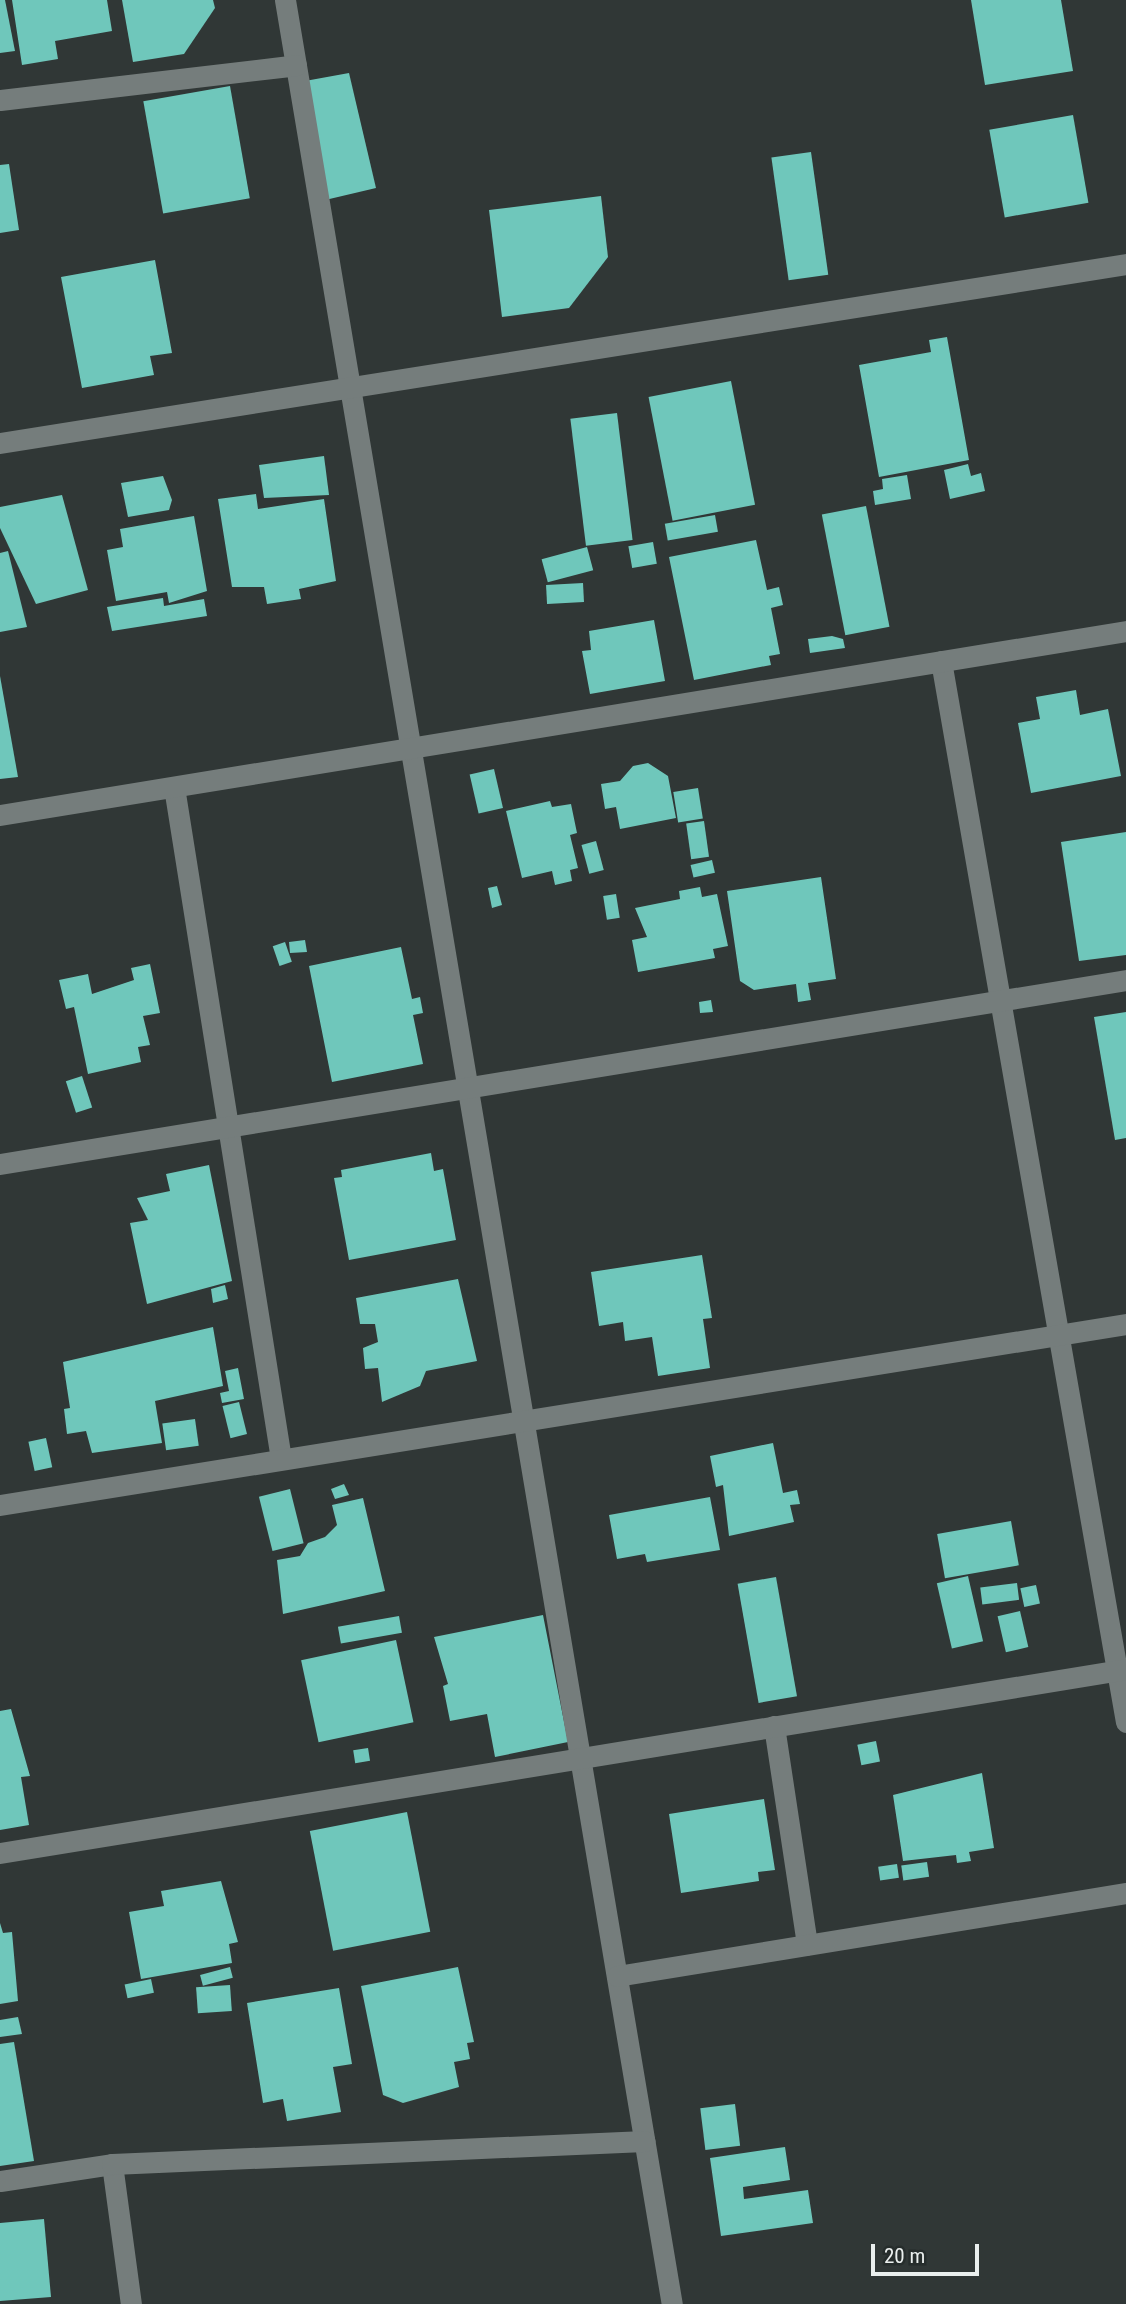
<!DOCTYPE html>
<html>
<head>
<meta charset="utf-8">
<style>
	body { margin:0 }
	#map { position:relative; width:1126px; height:2304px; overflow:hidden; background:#303736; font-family:"Roboto Condensed",sans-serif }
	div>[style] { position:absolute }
	.building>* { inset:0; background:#6fc7bb; transform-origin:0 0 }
	.minor>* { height:21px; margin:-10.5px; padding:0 10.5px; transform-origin:10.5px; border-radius:10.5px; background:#757d7c }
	span { translate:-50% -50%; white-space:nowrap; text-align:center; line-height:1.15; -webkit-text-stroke:7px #262d2c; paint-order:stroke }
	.scale { position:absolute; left:871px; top:2244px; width:108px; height:32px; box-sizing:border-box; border:4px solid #eaefee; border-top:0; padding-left:9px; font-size:21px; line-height:24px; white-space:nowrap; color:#eaefee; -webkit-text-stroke:5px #262d2c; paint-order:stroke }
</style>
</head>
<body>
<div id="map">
	<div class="building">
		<div style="clip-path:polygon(0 0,5px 0,15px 51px,0 53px)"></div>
		<div style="clip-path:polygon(12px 0,107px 0,112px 31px,55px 41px,58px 59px,22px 65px)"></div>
		<div style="clip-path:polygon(122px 0,213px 0,215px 8px,184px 54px,133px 62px)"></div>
		<div style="clip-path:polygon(971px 0,1061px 0,1073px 71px,985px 85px)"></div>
		<div style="clip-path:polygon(349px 73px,376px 188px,321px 201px,305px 81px)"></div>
		<div style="left:230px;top:86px;width:114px;height:88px;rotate:80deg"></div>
		<div style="left:1073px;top:115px;width:89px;height:85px;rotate:80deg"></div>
		<div style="left:811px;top:152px;width:124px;height:40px;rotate:82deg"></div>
		<div style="clip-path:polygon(9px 164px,19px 230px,0 233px,0 165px)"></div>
		<div style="clip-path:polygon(601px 196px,608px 257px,569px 308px,502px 317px,489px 210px)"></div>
		<div style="clip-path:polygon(155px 260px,172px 353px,150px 356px,154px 375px,82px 388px,61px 277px)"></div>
		<div style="clip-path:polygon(947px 337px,969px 460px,879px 477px,859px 365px,931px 352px,929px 340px)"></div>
		<div style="left:731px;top:381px;width:126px;height:84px;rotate:79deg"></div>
		<div style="left:617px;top:413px;width:128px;height:47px;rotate:83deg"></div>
		<div style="clip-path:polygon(324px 456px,329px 495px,264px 498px,259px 465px)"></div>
		<div style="clip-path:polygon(968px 464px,971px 476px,981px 473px,985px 491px,950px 499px,944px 470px)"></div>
		<div style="clip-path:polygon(907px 475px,911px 499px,875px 505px,873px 491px,883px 489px,882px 479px)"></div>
		<div style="clip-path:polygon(163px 476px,172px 500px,169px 510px,128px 517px,121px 483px)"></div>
		<div style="clip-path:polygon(256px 494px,258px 509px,324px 499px,336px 581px,299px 589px,301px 599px,267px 604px,264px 587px,232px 587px,218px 499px)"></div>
		<div style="clip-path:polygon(62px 495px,88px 590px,36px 604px,0 528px,0 507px)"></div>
		<div style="left:866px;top:506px;width:123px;height:45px;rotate:79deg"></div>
		<div style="left:715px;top:515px;width:17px;height:51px;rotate:80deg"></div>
		<div style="clip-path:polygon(194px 516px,207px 591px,169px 603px,167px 592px,116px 601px,107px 550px,123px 547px,120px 529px)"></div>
		<div style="clip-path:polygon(756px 540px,767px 590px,779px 587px,783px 605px,771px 608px,780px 654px,769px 656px,771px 665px,694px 680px,669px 557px)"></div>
		<div style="left:653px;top:542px;width:22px;height:25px;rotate:80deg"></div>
		<div style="left:587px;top:547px;width:24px;height:47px;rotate:75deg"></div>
		<div style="clip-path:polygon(8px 551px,27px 627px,0 632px,0 553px)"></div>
		<div style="left:583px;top:583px;width:19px;height:37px;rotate:87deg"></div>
		<div style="clip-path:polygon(163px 598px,164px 606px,204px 599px,207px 616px,112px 631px,107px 607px)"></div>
		<div style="clip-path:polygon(654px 620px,665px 681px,590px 694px,582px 651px,591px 650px,589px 631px)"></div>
		<div style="clip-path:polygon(832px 636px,843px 639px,845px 648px,810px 653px,808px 639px)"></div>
		<div style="clip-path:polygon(0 676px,18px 777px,0 779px)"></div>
		<div style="clip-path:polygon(1076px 690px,1080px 715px,1108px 709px,1121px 776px,1031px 793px,1018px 723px,1040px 719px,1036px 697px)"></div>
		<div style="clip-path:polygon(648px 763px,668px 776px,676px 818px,620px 829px,616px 807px,605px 809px,601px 784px,620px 781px,633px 766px)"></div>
		<div style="left:494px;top:769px;width:40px;height:25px;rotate:77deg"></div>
		<div style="left:698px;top:788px;width:31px;height:25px;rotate:81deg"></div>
		<div style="clip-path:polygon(550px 801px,552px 807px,571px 804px,577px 833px,570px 835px,578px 868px,570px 870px,572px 881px,555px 885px,552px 871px,522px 878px,506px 811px)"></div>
		<div style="left:704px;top:821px;width:36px;height:18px;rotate:82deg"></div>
		<div style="clip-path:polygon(1126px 832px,1126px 955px,1079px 961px,1061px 842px)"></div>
		<div style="left:596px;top:841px;width:30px;height:15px;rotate:75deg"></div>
		<div style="left:712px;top:860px;width:13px;height:22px;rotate:77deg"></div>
		<div style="clip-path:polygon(821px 877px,836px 979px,808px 983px,811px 1000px,798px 1002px,796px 984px,754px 990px,740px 981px,727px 891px)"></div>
		<div style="clip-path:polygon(497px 886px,502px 905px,492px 908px,488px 888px)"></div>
		<div style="clip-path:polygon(700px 887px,702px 897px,717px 894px,728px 946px,713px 949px,715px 958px,638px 972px,632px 940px,647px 937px,635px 908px,680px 899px,679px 891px)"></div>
		<div style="left:616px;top:894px;width:24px;height:13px;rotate:81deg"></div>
		<div style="clip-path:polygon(305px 940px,307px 952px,290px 953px,289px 942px)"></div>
		<div style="left:285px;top:942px;width:21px;height:13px;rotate:71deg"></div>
		<div style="clip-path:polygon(401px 947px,412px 999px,420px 997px,423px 1013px,413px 1015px,423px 1064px,332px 1082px,309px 966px)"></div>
		<div style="clip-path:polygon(150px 964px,160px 1013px,143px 1016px,150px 1045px,138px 1047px,141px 1062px,88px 1074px,74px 1007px,66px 1009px,59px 980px,88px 974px,92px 994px,134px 980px,131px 968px)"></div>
		<div style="clip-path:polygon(711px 1000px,713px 1012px,700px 1013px,699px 1002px)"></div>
		<div style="clip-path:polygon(1126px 1012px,1126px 1138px,1115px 1140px,1094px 1017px)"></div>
		<div style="left:82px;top:1076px;width:33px;height:17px;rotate:72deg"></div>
		<div style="clip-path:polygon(431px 1153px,434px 1171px,443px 1169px,456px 1240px,349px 1260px,334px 1178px,342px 1177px,341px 1170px)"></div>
		<div style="clip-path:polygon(209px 1165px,232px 1281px,147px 1304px,130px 1223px,148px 1220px,137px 1198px,170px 1191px,166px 1174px)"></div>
		<div style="clip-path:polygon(702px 1255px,712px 1318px,703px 1319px,710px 1368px,658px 1376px,652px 1337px,625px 1341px,623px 1322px,599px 1326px,591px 1272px)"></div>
		<div style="clip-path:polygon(458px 1279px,477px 1361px,426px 1371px,420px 1386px,382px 1402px,378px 1368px,365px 1369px,363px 1348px,378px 1342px,375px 1324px,360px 1324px,356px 1298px)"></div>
		<div style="clip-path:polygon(225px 1285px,228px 1299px,213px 1303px,211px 1289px)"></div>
		<div style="clip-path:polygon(213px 1327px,223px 1386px,155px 1401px,162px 1443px,92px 1453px,86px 1431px,67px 1434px,64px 1409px,70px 1408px,63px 1362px)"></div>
		<div style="clip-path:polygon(238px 1368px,244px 1399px,222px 1403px,220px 1393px,229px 1391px,225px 1371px)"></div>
		<div style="left:239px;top:1402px;width:33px;height:17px;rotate:76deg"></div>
		<div style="left:195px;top:1419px;width:27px;height:33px;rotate:82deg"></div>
		<div style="left:46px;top:1438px;width:30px;height:18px;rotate:78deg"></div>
		<div style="clip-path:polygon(773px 1443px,783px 1493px,797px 1490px,800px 1504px,790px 1505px,794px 1522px,729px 1536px,723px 1485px,716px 1487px,710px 1456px)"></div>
		<div style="clip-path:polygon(344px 1484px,349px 1495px,335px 1499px,331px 1489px)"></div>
		<div style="left:290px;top:1489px;width:56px;height:32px;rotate:76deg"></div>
		<div style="clip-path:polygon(710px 1497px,720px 1550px,647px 1562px,645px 1554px,617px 1559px,609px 1515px)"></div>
		<div style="clip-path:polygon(363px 1498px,385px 1591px,283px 1614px,277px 1560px,300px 1556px,308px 1543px,325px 1537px,337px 1525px,332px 1505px)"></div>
		<div style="left:1011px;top:1521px;width:45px;height:75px;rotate:80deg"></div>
		<div style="left:968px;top:1576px;width:67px;height:32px;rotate:77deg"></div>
		<div style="left:776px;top:1577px;width:121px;height:39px;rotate:80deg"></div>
		<div style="left:1017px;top:1583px;width:17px;height:37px;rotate:83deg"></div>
		<div style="left:1036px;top:1585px;width:19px;height:16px;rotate:78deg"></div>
		<div style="left:1020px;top:1611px;width:37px;height:23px;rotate:77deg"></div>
		<div style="clip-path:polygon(543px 1615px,568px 1742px,495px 1757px,487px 1714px,450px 1721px,443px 1686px,448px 1684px,434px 1637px)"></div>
		<div style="left:399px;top:1616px;width:17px;height:62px;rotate:80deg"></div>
		<div style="left:396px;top:1640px;width:84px;height:97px;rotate:78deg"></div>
		<div style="clip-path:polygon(11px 1709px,30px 1776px,21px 1777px,29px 1825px,0 1830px,0 1711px)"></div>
		<div style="left:876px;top:1741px;width:21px;height:19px;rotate:79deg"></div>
		<div style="left:368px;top:1748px;width:13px;height:15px;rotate:81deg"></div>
		<div style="clip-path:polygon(982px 1773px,994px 1848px,969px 1852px,971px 1861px,957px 1863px,956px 1855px,903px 1861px,893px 1795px)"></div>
		<div style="clip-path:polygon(764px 1799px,775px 1870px,758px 1872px,759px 1881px,681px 1893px,669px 1814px)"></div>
		<div style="left:407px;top:1812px;width:122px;height:99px;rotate:79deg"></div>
		<div style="left:927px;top:1862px;width:15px;height:26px;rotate:82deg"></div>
		<div style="left:897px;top:1864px;width:14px;height:19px;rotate:82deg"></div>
		<div style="clip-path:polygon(221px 1881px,238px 1942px,229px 1944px,232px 1963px,141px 1979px,129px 1912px,164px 1906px,161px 1891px)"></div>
		<div style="clip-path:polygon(0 1923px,3px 1933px,12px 1932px,18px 2001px,0 2004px)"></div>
		<div style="left:230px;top:1967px;width:11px;height:31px;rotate:75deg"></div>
		<div style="clip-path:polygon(458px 1967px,474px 2042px,467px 2043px,470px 2059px,454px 2062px,459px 2087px,403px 2103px,383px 2095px,361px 1986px)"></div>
		<div style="left:151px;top:1979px;width:14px;height:27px;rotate:78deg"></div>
		<div style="left:230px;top:1985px;width:26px;height:34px;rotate:86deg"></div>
		<div style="clip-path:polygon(339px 1988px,352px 2064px,333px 2067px,341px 2112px,287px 2121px,283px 2099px,263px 2103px,247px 2003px)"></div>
		<div style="clip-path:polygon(18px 2017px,22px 2034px,0 2037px,0 2020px)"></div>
		<div style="clip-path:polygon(14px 2042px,34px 2161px,0 2166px,0 2044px)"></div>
		<div style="left:735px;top:2104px;width:42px;height:35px;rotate:83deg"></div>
		<div style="clip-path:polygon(785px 2147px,790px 2180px,743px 2187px,744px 2199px,808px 2190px,813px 2223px,721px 2236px,710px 2158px)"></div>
		<div style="clip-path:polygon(44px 2219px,51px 2297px,0 2301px,0 2223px)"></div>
	</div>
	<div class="minor">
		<div style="left:285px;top:0;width:2336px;rotate:80.47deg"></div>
		<div style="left:0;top:100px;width:298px;rotate:-6.7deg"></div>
		<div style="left:0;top:443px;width:1140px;rotate:-9.03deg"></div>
		<div style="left:941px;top:661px;width:1077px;rotate:80.11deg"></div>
		<div style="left:174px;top:787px;width:680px;rotate:80.95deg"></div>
		<div style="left:0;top:815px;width:1141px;rotate:-9.28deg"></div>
		<div style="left:0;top:1164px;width:1141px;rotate:-9.28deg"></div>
		<div style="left:0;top:1505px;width:1140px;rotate:-9.13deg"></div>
		<div style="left:774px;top:1726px;width:221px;rotate:81.4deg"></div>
		<div style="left:0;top:1853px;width:1141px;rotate:-9.28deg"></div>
		<div style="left:617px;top:1976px;width:516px;rotate:-9.26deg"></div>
		<div style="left:112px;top:2164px;width:141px;rotate:82.3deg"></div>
		<div style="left:0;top:2181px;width:113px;rotate:-8.6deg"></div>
		<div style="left:112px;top:2164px;width:533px;rotate:-2.47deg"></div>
	</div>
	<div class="scale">20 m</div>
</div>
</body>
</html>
